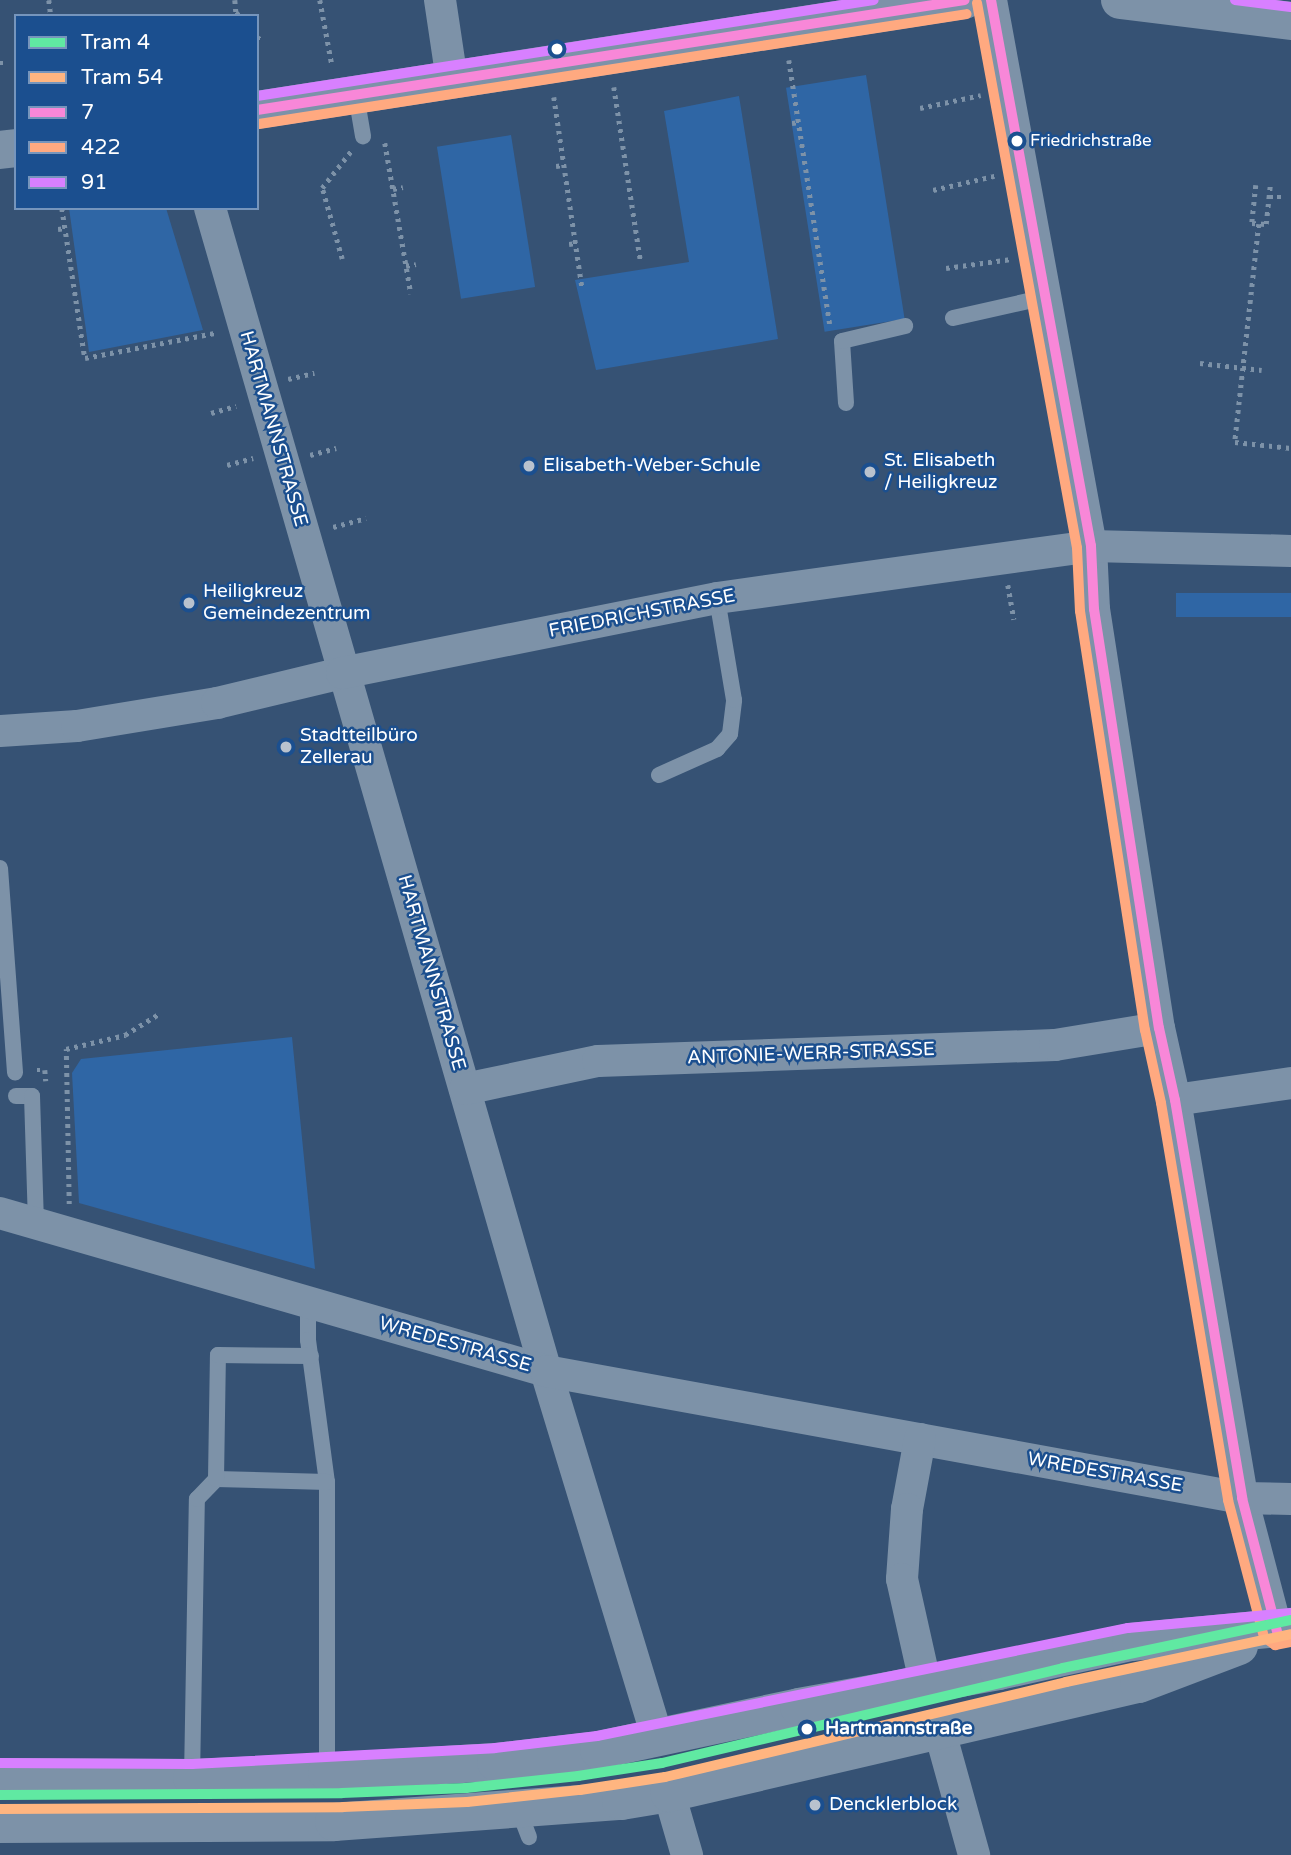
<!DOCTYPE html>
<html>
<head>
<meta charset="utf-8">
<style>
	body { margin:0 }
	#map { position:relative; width:1291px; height:1855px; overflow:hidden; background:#365274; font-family:"Varela Round",sans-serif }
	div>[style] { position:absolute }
	.green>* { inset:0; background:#2f66a5; transform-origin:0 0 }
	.path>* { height:4.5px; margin-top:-2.25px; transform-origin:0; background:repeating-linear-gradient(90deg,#7d92a8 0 3.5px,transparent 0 8.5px) }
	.service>* { height:16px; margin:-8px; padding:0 8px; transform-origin:8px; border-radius:8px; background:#7d92a8 }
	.minor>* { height:32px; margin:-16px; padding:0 16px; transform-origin:16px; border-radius:16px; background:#7d92a8 }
	.tertiary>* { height:38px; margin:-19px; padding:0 19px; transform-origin:19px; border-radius:19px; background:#7d92a8 }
	.bus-1>* { height:10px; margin:-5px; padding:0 5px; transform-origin:5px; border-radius:5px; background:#f887d8 }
	.bus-2>* { height:10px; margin:-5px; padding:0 5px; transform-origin:5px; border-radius:5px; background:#ffa980 }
	.bus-3>* { height:10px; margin:-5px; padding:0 5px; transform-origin:5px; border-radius:5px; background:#d880ff }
	.tram-1>* { height:10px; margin:-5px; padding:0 5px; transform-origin:5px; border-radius:5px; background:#60e9a2 }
	.tram-2>* { height:10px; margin:-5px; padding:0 5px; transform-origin:5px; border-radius:5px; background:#ffb580 }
	.dots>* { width:19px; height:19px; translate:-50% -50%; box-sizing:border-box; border:4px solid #1b4f8f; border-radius:50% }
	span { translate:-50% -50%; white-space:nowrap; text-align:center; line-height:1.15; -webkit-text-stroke:5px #1b4f8f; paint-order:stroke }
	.bus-label { font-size:17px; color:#fff }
	.left { translate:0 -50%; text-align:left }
	.street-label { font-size:19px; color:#fff }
	.poi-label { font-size:19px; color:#fff }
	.stop-label { font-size:19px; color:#fff; font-weight:700 }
	.legend { position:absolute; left:14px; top:14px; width:245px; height:196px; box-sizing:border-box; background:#1b4f8f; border:2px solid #7695bc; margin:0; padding:9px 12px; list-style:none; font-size:21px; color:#fff }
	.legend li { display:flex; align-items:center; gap:14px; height:35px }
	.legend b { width:35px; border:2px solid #7695bc }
</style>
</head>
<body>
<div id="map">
	<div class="green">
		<div style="left:866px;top:75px;width:247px;height:81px;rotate:81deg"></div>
		<div style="clip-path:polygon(739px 96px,778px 339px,596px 370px,575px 280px,689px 262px,664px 111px)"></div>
		<div style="left:511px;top:135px;width:154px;height:75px;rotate:81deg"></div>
		<div style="clip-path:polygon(69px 208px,166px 208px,203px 330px,89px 352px)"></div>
		<div style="left:1176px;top:593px;width:115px;height:24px"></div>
		<div style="clip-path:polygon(292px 1037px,315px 1269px,79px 1203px,72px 1073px,81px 1059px)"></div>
	</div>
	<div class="path">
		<div style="left:49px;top:0;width:16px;rotate:83deg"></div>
		<div style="left:235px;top:0;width:12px;rotate:85deg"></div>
		<div style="left:236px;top:12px;width:6px;rotate:45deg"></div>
		<div style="left:320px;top:0;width:66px;rotate:79.5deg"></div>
		<div style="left:257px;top:37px;width:6px;rotate:31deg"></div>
		<div style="left:789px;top:60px;width:267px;rotate:81.2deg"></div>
		<div style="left:0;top:63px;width:3px"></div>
		<div style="left:614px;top:87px;width:178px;rotate:81.3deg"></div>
		<div style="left:554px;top:97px;width:191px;rotate:81.6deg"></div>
		<div style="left:920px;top:108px;width:62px;rotate:-12deg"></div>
		<div style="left:792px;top:123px;width:8px;rotate:-7deg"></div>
		<div style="left:385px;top:143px;width:153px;rotate:80.2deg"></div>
		<div style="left:556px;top:166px;width:8px;rotate:-7deg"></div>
		<div style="left:1256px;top:185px;width:38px;rotate:96deg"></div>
		<div style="left:1252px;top:223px;width:14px;rotate:4deg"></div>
		<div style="left:1266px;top:224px;width:38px;rotate:-84deg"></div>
		<div style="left:393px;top:189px;width:10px;rotate:-11deg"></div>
		<div style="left:933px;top:190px;width:63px;rotate:-12.9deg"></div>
		<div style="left:1269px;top:197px;width:13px"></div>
		<div style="left:62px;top:208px;width:152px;rotate:81.3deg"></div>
		<div style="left:85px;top:358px;width:132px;rotate:-10.9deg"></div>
		<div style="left:1259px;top:224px;width:219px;rotate:96.3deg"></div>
		<div style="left:1235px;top:442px;width:56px;rotate:6.1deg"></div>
		<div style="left:58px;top:229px;width:8px;rotate:-7deg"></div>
		<div style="left:569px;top:244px;width:7px;rotate:-8deg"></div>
		<div style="left:342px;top:259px;width:74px;rotate:-105.7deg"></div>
		<div style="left:322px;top:188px;width:47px;rotate:-51.9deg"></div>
		<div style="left:406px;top:266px;width:10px;rotate:-11deg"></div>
		<div style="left:946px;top:268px;width:66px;rotate:-7.9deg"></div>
		<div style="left:1200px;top:363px;width:62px;rotate:6.4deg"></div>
		<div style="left:288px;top:379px;width:27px;rotate:-13deg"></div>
		<div style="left:211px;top:413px;width:26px;rotate:-16deg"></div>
		<div style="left:310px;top:455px;width:27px;rotate:-15deg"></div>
		<div style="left:227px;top:465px;width:27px;rotate:-15deg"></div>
		<div style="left:333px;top:527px;width:34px;rotate:-15deg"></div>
		<div style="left:1008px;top:585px;width:35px;rotate:80deg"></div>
		<div style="left:37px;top:1070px;width:8px"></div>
		<div style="left:45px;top:1070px;width:11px;rotate:85deg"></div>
		<div style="left:69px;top:1204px;width:155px;rotate:-91.1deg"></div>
		<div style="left:66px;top:1049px;width:61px;rotate:-13.3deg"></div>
		<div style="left:125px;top:1035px;width:40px;rotate:-32deg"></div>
	</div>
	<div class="service">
		<div style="left:356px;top:95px;width:42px;rotate:80.3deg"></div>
		<div style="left:953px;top:318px;width:95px;rotate:-12.7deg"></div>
		<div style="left:846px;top:403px;width:62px;rotate:-93.7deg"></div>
		<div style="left:842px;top:341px;width:65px;rotate:-13.4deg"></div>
		<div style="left:659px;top:775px;width:64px;rotate:-24.1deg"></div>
		<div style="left:717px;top:749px;width:20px;rotate:-49deg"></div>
		<div style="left:730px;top:734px;width:34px;rotate:-83deg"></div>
		<div style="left:734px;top:700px;width:103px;rotate:-99.5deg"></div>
		<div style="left:0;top:868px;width:205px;rotate:85.8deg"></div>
		<div style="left:16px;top:1096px;width:16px"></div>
		<div style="left:32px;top:1096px;width:127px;rotate:88.2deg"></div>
		<div style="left:308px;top:1302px;width:38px;rotate:90deg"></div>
		<div style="left:308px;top:1340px;width:143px;rotate:82.4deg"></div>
		<div style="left:327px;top:1482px;width:290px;rotate:90deg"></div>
		<div style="left:216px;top:1479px;width:111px;rotate:1.5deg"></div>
		<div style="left:192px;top:1778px;width:279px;rotate:-89deg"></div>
		<div style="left:197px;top:1499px;width:28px;rotate:-46deg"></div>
		<div style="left:216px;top:1479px;width:124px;rotate:-89.1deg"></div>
		<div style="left:218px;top:1355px;width:93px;rotate:0.6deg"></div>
		<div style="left:519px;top:1811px;width:28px;rotate:69deg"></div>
	</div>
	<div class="minor">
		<div style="left:440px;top:0;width:81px;rotate:81.5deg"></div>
		<div style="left:991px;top:0;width:555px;rotate:79.62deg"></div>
		<div style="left:1091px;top:546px;width:63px;rotate:87.3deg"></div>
		<div style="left:1094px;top:609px;width:424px;rotate:81.2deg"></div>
		<div style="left:1159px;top:1028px;width:74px;rotate:77.5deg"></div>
		<div style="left:1175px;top:1100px;width:404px;rotate:80.4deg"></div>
		<div style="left:1242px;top:1498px;width:138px;rotate:75.3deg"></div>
		<div style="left:210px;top:208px;width:1211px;rotate:73.89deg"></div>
		<div style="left:546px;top:1371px;width:382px;rotate:73.1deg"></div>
		<div style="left:0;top:731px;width:77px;rotate:-3.7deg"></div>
		<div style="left:77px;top:726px;width:142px;rotate:-9.3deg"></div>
		<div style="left:217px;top:703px;width:129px;rotate:-13.5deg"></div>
		<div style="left:342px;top:673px;width:382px;rotate:-11.3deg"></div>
		<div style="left:717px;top:598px;width:378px;rotate:-7.9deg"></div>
		<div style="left:1091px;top:546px;width:200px;rotate:1.4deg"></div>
		<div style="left:465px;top:1089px;width:136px;rotate:-11.9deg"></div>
		<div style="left:598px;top:1061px;width:457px;rotate:-2deg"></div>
		<div style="left:1055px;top:1045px;width:105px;rotate:-9.3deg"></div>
		<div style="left:1175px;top:1100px;width:117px;rotate:-8.3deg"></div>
		<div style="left:0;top:1213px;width:568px;rotate:16.14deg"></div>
		<div style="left:546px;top:1371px;width:707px;rotate:10.34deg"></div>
		<div style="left:1242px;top:1498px;width:49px;rotate:1.2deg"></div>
		<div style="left:920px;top:1439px;width:71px;rotate:100.5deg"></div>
		<div style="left:907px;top:1509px;width:70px;rotate:94.1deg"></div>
		<div style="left:902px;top:1579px;width:110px;rotate:77.4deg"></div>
		<div style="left:940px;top:1732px;width:128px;rotate:74.5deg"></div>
		<div style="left:669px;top:1793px;width:65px;rotate:73.8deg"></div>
	</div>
	<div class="tertiary">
		<div style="left:1120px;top:0;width:172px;rotate:7deg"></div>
		<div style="left:257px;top:110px;width:716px;rotate:-8.83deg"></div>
		<div style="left:0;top:150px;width:16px;rotate:-7deg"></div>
		<div style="left:0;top:1777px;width:192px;rotate:0.3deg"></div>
		<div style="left:192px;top:1778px;width:135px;rotate:-2.5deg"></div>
		<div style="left:327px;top:1772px;width:169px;rotate:-3.4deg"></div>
		<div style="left:496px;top:1762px;width:104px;rotate:-6.6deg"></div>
		<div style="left:599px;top:1750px;width:205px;rotate:-12.1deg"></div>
		<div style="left:799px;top:1707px;width:203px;rotate:-10.2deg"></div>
		<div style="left:999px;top:1671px;width:135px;rotate:-12.4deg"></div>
		<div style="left:1131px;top:1642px;width:161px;rotate:-5.4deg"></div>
		<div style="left:0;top:1824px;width:334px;rotate:-0.3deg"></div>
		<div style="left:334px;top:1822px;width:288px;rotate:-4.2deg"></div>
		<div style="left:621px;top:1801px;width:49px;rotate:-9.5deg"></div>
		<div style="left:669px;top:1793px;width:482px;rotate:-13.1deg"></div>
		<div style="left:1139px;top:1684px;width:107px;rotate:-20.8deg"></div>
	</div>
	<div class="bus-1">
		<div style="left:991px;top:0;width:555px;rotate:79.62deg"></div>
		<div style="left:1091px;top:546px;width:63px;rotate:87.3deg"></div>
		<div style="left:1094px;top:609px;width:424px;rotate:81.2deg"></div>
		<div style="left:1159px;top:1028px;width:74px;rotate:77.5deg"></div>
		<div style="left:1175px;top:1100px;width:404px;rotate:80.4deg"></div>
		<div style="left:1242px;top:1498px;width:138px;rotate:75.3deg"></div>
		<div style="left:257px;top:110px;width:716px;rotate:-8.83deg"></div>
	</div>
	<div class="bus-2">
		<div style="left:977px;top:3px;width:554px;rotate:79.6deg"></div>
		<div style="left:1077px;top:548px;width:63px;rotate:87.3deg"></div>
		<div style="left:1080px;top:611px;width:424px;rotate:81.2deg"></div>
		<div style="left:1145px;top:1030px;width:75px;rotate:77.6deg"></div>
		<div style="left:1161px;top:1103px;width:403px;rotate:80.4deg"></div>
		<div style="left:1228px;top:1500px;width:142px;rotate:75.3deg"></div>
		<div style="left:1264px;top:1637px;width:14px;rotate:36deg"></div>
		<div style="left:1275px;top:1645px;width:16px;rotate:-11deg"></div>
		<div style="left:259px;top:124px;width:716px;rotate:-8.83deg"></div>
	</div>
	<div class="bus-3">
		<div style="left:1235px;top:0;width:56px;rotate:7.1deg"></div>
		<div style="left:257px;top:96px;width:624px;rotate:-8.84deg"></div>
		<div style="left:0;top:1763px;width:192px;rotate:0.3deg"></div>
		<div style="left:192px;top:1764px;width:303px;rotate:-3deg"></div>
		<div style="left:495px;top:1748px;width:103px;rotate:-6.7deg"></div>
		<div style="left:597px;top:1736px;width:542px;rotate:-11.5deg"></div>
		<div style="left:1128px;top:1628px;width:163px;rotate:-5.3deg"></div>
	</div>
	<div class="tram-1">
		<div style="left:0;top:1795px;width:342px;rotate:-0.3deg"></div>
		<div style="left:342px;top:1793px;width:124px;rotate:-2.3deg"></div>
		<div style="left:466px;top:1788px;width:113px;rotate:-6.1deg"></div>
		<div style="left:578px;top:1776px;width:85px;rotate:-8.8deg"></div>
		<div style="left:662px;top:1763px;width:412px;rotate:-13.3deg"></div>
		<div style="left:1063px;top:1668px;width:233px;rotate:-11.9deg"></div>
	</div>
	<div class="tram-2">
		<div style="left:0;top:1809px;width:343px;rotate:-0.3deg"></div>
		<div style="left:343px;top:1807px;width:124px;rotate:-2.3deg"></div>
		<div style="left:467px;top:1802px;width:114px;rotate:-6.1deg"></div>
		<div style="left:580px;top:1790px;width:86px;rotate:-8.7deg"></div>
		<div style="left:665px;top:1777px;width:412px;rotate:-13.3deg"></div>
		<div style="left:1066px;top:1682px;width:230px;rotate:-12deg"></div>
	</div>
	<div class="dots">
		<div style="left:557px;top:49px;background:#fff"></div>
		<div style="left:1017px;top:141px;background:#fff"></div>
		<div style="left:529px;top:466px;background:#b9c2ce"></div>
		<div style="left:870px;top:472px;background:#b9c2ce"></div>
		<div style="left:189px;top:603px;background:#b9c2ce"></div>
		<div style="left:286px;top:747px;background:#b9c2ce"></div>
		<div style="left:807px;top:1729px;background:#fff"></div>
		<div style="left:815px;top:1805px;background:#b9c2ce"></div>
	</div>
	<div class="bus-label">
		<span class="left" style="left:1030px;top:141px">Friedrichstraße</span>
	</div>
	<div class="street-label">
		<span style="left:273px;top:429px;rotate:74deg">HARTMANNSTRASSE</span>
		<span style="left:642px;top:614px;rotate:-11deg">FRIEDRICHSTRASSE</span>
		<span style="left:431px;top:973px;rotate:74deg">HARTMANNSTRASSE</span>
		<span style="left:811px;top:1054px;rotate:-2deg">ANTONIE-WERR-STRASSE</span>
		<span style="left:455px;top:1345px;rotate:16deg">WREDESTRASSE</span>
		<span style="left:1105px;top:1473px;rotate:10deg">WREDESTRASSE</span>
	</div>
	<div class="poi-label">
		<span class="left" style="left:884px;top:472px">St. Elisabeth<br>/ Heiligkreuz</span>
		<span class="left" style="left:543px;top:466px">Elisabeth-Weber-Schule</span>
		<span class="left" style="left:203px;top:603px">Heiligkreuz<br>Gemeindezentrum</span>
		<span class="left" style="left:300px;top:747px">Stadtteilbüro<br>Zellerau</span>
		<span class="left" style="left:829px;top:1805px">Dencklerblock</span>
	</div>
	<div class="stop-label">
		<span class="left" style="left:825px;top:1729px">Hartmannstraße</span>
	</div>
	<ul class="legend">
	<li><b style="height:9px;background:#60e9a2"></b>Tram 4</li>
	<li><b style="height:9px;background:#ffb580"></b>Tram 54</li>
	<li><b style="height:9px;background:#f887d8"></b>7</li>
	<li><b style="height:9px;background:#ffa980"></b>422</li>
	<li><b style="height:9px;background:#d880ff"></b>91</li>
	</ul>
</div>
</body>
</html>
